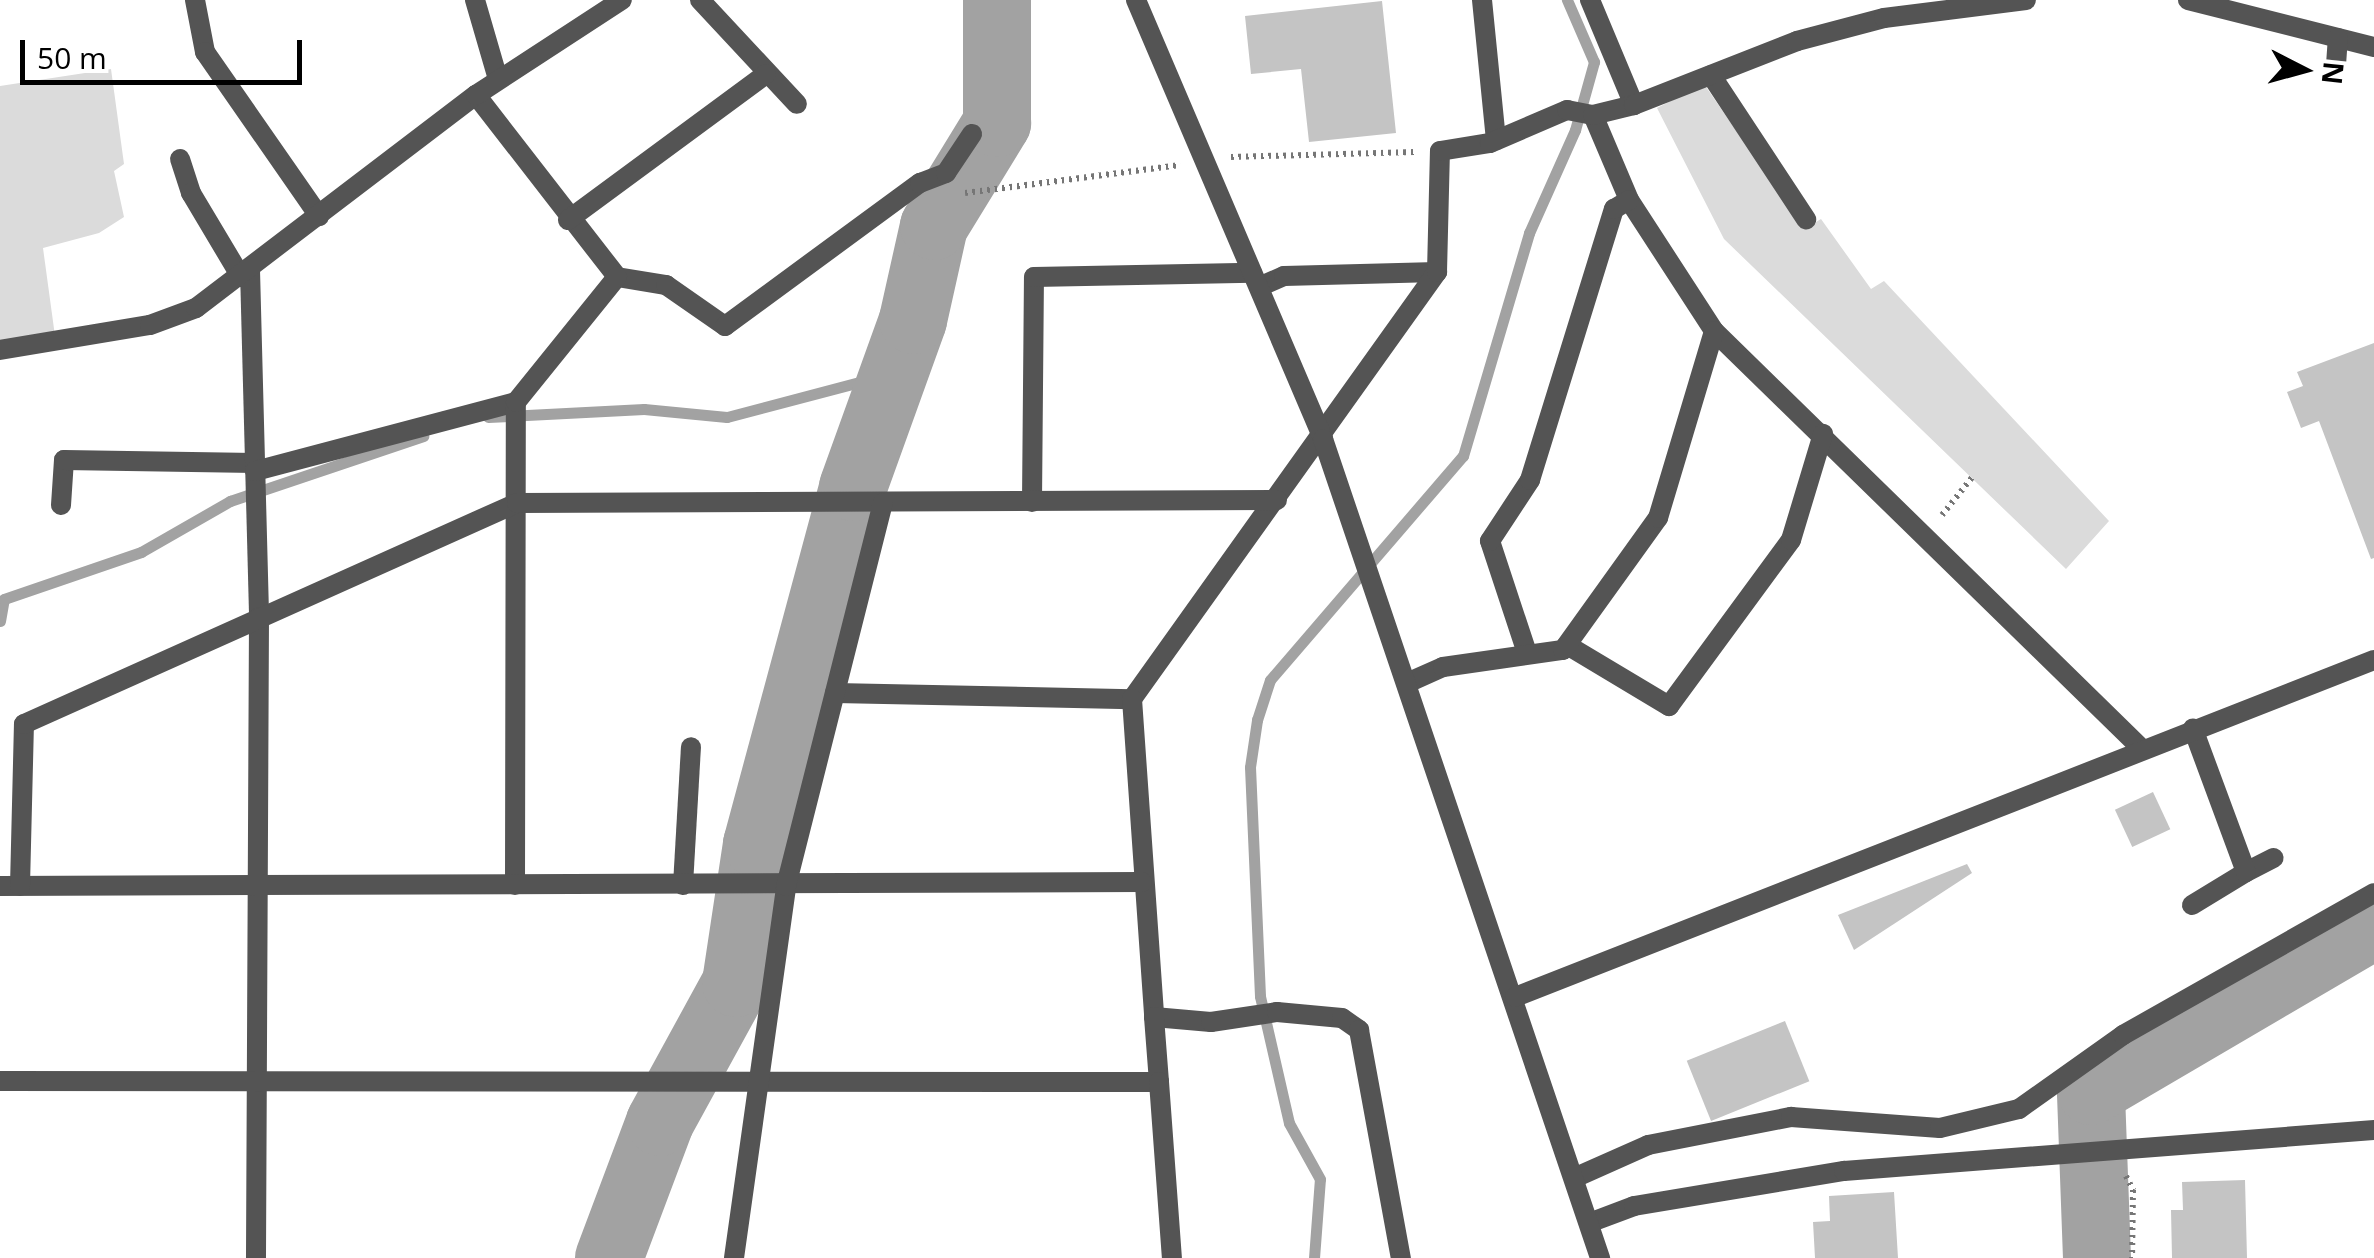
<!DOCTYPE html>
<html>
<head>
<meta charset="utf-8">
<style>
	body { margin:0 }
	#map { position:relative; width:2374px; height:1258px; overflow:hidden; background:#fff; font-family:"Open Sans",sans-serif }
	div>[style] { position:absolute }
	.green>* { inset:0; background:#dbdbdb }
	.stream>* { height:11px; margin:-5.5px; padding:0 5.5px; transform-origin:5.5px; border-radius:5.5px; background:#a2a2a2 }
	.river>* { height:68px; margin:-34px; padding:0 34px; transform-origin:34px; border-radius:34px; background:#a2a2a2 }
	.building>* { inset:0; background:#c4c4c4; transform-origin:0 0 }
	.path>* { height:6px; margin-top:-3px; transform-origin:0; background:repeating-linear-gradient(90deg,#767676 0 2.5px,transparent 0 7.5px) }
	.service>* { height:20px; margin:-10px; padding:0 10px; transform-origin:10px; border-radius:10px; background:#545454 }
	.minor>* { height:20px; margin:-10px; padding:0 10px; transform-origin:10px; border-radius:10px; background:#545454 }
	.tertiary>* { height:20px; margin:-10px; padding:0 10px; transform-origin:10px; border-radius:10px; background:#545454 }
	span { translate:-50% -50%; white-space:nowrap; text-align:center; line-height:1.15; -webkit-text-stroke:8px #fff; paint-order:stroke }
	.north { position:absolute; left:2254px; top:20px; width:100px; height:100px; -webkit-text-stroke:8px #fff; paint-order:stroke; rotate:96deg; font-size:28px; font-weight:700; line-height:40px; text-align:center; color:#000 }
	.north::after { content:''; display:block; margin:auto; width:35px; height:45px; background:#000; clip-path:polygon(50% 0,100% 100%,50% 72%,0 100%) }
	.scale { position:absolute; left:20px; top:40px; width:282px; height:45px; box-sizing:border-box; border:5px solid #000; border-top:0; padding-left:12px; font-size:30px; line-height:35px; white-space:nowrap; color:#000; -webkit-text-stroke:8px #fff; paint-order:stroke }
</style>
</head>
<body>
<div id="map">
	<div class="green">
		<div style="clip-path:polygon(111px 69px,124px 164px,114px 171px,124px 217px,99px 233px,43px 248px,55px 336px,0 345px,0 86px)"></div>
		<div style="clip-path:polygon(1704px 84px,1804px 229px,1821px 219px,1871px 289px,1884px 281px,2109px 521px,2066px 569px,1724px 239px,1657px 108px)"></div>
	</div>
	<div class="stream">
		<div style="left:488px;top:417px;width:156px;rotate:-2.9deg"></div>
		<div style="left:644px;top:409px;width:83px;rotate:5.5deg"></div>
		<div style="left:727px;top:417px;width:172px;rotate:-14.8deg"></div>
		<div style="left:0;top:621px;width:22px;rotate:-80deg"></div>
		<div style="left:4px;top:599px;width:145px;rotate:-18.9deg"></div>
		<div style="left:141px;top:552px;width:103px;rotate:-29.8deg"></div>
		<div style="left:230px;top:501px;width:204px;rotate:-18.6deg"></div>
		<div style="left:1314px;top:1258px;width:79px;rotate:-85.7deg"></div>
		<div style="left:1320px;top:1179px;width:64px;rotate:-119deg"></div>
		<div style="left:1289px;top:1123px;width:130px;rotate:-102.9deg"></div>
		<div style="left:1260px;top:996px;width:229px;rotate:-92.5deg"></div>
		<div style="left:1250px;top:767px;width:48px;rotate:-81.5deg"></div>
		<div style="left:1257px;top:720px;width:42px;rotate:-72deg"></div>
		<div style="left:1270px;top:680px;width:296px;rotate:-49.3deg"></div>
		<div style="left:1463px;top:456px;width:233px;rotate:-73.5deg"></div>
		<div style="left:1529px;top:233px;width:113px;rotate:-65.9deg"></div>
		<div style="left:1575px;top:130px;width:71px;rotate:-74.4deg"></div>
		<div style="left:1594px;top:62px;width:68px;rotate:-113.5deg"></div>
	</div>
	<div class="river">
		<div style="left:609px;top:1258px;width:145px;rotate:-69.4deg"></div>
		<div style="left:660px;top:1122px;width:158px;rotate:-61.3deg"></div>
		<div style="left:736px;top:983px;width:141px;rotate:-81.4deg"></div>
		<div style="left:757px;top:844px;width:370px;rotate:-74.9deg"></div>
		<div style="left:853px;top:487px;width:177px;rotate:-70.2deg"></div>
		<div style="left:913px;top:320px;width:96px;rotate:-77.4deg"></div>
		<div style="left:934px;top:226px;width:121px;rotate:-58.5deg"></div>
		<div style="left:997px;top:123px;width:123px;rotate:-90deg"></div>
		<div style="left:2097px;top:1258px;width:167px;rotate:-92.1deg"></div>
		<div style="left:2091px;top:1091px;width:328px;rotate:-30.4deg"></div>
	</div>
	<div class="building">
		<div style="clip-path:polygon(1382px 1px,1396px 133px,1309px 142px,1301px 69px,1251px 74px,1245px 16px)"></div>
		<div style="clip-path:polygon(2374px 343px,2374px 558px,2371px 559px,2319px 421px,2301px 428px,2287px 392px,2303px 386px,2297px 372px)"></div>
		<div style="left:2153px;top:792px;width:41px;height:42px;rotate:65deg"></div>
		<div style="clip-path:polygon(1967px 864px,1972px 873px,1854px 950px,1838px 915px)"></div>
		<div style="left:1785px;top:1021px;width:65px;height:106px;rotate:68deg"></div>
		<div style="clip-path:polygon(2245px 1180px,2247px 1258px,2172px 1258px,2171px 1210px,2183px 1210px,2182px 1182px)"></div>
		<div style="clip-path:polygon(1894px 1192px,1898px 1258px,1815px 1258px,1813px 1222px,1830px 1221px,1829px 1196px)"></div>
	</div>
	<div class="path">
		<div style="left:1231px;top:157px;width:183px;rotate:-1.6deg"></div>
		<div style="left:965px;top:193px;width:217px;rotate:-7.4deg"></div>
		<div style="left:1942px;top:515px;width:51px;rotate:-51.3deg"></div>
		<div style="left:2126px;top:1176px;width:16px;rotate:63deg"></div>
		<div style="left:2133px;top:1190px;width:68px;rotate:90.8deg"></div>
	</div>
	<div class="service">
		<div style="left:180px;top:159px;width:36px;rotate:72deg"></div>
		<div style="left:191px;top:193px;width:98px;rotate:59.2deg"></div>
		<div style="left:61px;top:505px;width:45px;rotate:-86.2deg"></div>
		<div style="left:64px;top:460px;width:191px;rotate:0.9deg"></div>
		<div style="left:2246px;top:872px;width:31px;rotate:-27deg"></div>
		<div style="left:683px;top:885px;width:138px;rotate:-86.7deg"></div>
		<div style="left:2192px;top:905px;width:63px;rotate:-31.4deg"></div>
		<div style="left:2246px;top:872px;width:153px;rotate:-110.3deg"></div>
		<div style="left:1589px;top:1223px;width:48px;rotate:-20.7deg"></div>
		<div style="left:1634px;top:1206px;width:213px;rotate:-9.5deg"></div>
		<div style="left:1844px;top:1171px;width:532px;rotate:-4.42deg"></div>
	</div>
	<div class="minor">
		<div style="left:195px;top:0;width:53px;rotate:79.1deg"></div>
		<div style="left:205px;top:52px;width:200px;rotate:55.2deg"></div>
		<div style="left:475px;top:0;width:82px;rotate:73.8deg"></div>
		<div style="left:700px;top:0;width:142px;rotate:47deg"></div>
		<div style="left:1482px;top:0;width:141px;rotate:84.3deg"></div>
		<div style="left:1590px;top:0;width:114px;rotate:67.3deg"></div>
		<div style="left:2188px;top:0;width:192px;rotate:14.2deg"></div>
		<div style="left:2336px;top:65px;width:27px;rotate:-86deg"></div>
		<div style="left:1711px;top:75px;width:173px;rotate:56.6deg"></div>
		<div style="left:476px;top:95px;width:230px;rotate:52.2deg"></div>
		<div style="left:617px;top:277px;width:50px;rotate:9.3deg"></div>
		<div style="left:666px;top:285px;width:72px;rotate:34.8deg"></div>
		<div style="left:725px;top:326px;width:242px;rotate:-36.3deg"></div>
		<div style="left:920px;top:183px;width:28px;rotate:-21deg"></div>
		<div style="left:946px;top:173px;width:47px;rotate:-56.3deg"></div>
		<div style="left:1593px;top:115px;width:92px;rotate:67deg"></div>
		<div style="left:1629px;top:200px;width:156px;rotate:57deg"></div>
		<div style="left:1714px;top:331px;width:598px;rotate:44.32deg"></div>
		<div style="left:568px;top:220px;width:246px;rotate:-36.4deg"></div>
		<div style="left:250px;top:270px;width:347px;rotate:88.5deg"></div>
		<div style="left:259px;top:617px;width:641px;rotate:90.27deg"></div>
		<div style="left:1259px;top:287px;width:27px;rotate:-24deg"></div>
		<div style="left:1284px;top:276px;width:153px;rotate:-1.5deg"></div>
		<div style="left:0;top:350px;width:152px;rotate:-9.5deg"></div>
		<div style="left:150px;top:325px;width:49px;rotate:-20.3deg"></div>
		<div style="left:196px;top:308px;width:352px;rotate:-37.3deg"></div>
		<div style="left:476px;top:95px;width:174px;rotate:-33.1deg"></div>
		<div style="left:255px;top:471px;width:270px;rotate:-14.8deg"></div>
		<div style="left:1032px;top:502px;width:225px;rotate:-89.5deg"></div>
		<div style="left:1034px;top:277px;width:218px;rotate:-1.1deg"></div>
		<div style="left:1567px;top:645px;width:119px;rotate:30.9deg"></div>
		<div style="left:1669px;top:706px;width:206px;rotate:-53.7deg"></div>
		<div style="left:1791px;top:540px;width:111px;rotate:-73.2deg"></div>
		<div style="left:1527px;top:653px;width:118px;rotate:-108.3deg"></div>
		<div style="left:1490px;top:541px;width:73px;rotate:-56.7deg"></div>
		<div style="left:1530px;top:480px;width:284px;rotate:-72.8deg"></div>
		<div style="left:1614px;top:209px;width:17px;rotate:-31deg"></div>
		<div style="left:1407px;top:683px;width:39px;rotate:-24deg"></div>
		<div style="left:1443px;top:667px;width:121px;rotate:-8.1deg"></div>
		<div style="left:1563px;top:650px;width:163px;rotate:-54.3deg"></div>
		<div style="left:1658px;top:518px;width:195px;rotate:-73.3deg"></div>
		<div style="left:835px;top:693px;width:297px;rotate:1.2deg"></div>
		<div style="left:1132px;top:699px;width:525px;rotate:-54.46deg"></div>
		<div style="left:1437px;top:272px;width:121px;rotate:-88.6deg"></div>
		<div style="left:1440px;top:151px;width:51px;rotate:-9.1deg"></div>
		<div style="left:1490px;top:143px;width:84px;rotate:-23.2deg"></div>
		<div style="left:1567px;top:110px;width:26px;rotate:11deg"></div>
		<div style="left:1593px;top:115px;width:42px;rotate:-13.7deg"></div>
		<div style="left:1634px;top:105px;width:175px;rotate:-21.4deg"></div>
		<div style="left:1797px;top:41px;width:90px;rotate:-14.8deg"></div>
		<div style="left:1884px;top:18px;width:143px;rotate:-7.2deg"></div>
		<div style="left:1132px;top:699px;width:319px;rotate:86deg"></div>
		<div style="left:1154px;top:1017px;width:57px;rotate:5deg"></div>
		<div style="left:1211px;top:1022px;width:67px;rotate:-8.6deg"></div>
		<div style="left:1277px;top:1012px;width:65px;rotate:5.3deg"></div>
		<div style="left:1342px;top:1018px;width:21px;rotate:35deg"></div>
		<div style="left:1359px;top:1030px;width:232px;rotate:79.6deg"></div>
		<div style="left:515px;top:885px;width:483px;rotate:-89.9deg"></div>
		<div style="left:516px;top:402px;width:161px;rotate:-51.1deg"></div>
		<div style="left:0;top:886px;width:1142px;rotate:-0.2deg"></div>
		<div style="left:20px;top:886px;width:162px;rotate:-88.6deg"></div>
		<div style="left:24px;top:724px;width:540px;rotate:-24.15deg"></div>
		<div style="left:517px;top:503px;width:760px;rotate:-0.23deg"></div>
		<div style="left:1154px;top:1017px;width:65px;rotate:85.6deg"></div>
		<div style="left:0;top:1081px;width:1159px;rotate:0.05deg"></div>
		<div style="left:1159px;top:1082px;width:176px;rotate:85.8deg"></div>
		<div style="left:1574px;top:1178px;width:81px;rotate:-24deg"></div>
		<div style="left:1648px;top:1145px;width:146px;rotate:-11.1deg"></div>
		<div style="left:1791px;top:1117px;width:149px;rotate:4.2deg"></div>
		<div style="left:1940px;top:1128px;width:81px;rotate:-13.5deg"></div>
		<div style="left:2019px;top:1109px;width:128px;rotate:-35.4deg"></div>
		<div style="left:2123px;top:1035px;width:288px;rotate:-29.5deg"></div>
		<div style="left:734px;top:1258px;width:376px;rotate:-82deg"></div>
		<div style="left:786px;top:886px;width:395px;rotate:-75.8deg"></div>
	</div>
	<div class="tertiary">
		<div style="left:1136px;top:0;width:477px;rotate:66.9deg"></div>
		<div style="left:1323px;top:439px;width:865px;rotate:71.31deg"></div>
		<div style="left:1515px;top:997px;width:923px;rotate:-21.42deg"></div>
	</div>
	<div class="north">N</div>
	<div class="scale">50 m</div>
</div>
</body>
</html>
